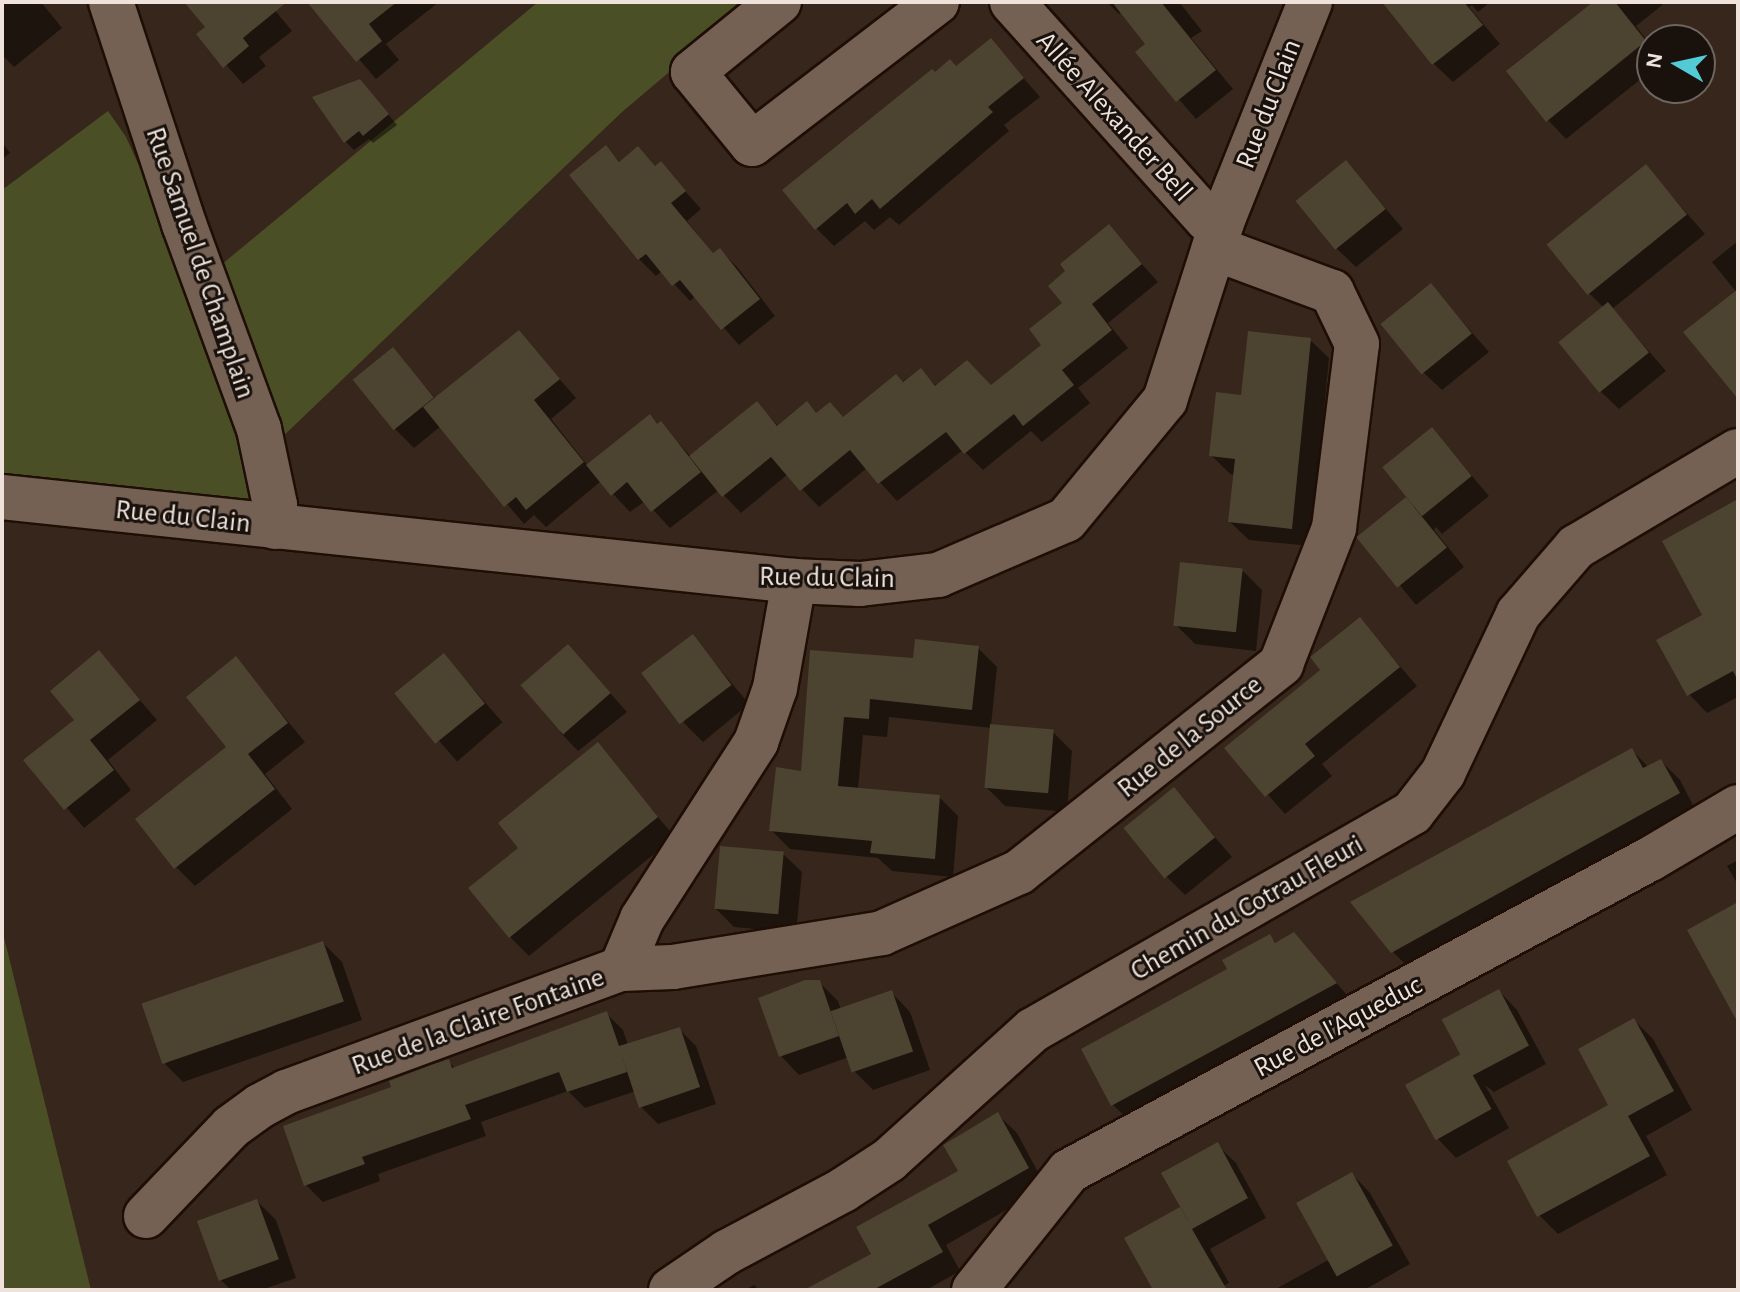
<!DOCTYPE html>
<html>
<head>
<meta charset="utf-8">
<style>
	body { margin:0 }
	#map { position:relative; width:1740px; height:1292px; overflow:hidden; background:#37261b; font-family:"Alegreya Sans",sans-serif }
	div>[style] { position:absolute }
	.green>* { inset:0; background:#4b4f26 }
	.shadow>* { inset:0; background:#0007; transform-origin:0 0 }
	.building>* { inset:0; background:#4c4330; transform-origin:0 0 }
	.roads { filter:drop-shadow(2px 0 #1e0e05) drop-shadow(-2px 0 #1e0e05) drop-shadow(0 2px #1e0e05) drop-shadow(0 -2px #1e0e05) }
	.minor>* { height:44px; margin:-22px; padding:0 22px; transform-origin:22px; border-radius:22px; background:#756154 }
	span { translate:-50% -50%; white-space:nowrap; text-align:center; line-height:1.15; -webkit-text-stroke:6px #18110c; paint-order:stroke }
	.street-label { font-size:28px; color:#eee2db }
	.frame { position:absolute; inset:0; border:4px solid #eee2db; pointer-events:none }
	.north { position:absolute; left:1636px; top:24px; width:80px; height:80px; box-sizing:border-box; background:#18110c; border:2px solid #6e655f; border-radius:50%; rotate:279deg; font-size:22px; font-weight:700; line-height:32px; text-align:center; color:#eee2db }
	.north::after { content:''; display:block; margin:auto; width:28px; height:36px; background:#52cbd7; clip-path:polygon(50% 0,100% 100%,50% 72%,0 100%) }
</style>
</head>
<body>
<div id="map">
	<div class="green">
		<div style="clip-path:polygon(538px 2px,752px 2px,622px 112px,277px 442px,215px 270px)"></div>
		<div style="clip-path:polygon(108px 111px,126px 137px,156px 203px,250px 460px,255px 494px,246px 507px,2px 479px,2px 190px)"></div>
		<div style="clip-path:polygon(2px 929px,91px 1290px,2px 1290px)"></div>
	</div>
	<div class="shadow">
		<div style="clip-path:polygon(2px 2px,41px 2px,62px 28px,14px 67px,2px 55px)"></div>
		<div style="clip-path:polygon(268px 2px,292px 31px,259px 57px,266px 66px,243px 84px,199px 34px)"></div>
		<div style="clip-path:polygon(310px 2px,439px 2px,386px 44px,399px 60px,376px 79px)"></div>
		<div style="clip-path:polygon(1107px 2px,1179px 2px,1202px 31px,1191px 38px,1233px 89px,1196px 119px,1138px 52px,1148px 44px,1122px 12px,1119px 14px)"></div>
		<div style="clip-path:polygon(1411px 2px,1490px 2px,1478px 12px,1472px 5px,1469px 7px,1500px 44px,1453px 82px,1434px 64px)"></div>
		<div style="clip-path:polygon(1597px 2px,1666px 2px,1636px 26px,1652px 47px,1652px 70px,1566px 139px,1548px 120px)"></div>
		<div style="clip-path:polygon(991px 41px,1040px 97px,1004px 125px,1009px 131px,899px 225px,890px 217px,874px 230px,865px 221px,834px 246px,816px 228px,935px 74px,956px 68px)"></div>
		<div style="clip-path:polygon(369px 91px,397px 125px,373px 143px,369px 139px,354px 150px,345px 141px)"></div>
		<div style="clip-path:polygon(2px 142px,10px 153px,2px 159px)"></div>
		<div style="clip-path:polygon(605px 147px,621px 163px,638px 149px,656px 167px,661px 164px,701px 209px,687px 221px,714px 255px,720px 250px,737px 267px,775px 316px,739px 345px,696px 296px,690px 301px,662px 271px,656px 276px,639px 259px)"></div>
		<div style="clip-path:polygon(1346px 162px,1403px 229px,1356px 267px,1337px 249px)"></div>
		<div style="clip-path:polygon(1646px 167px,1705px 234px,1612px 309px,1666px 371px,1619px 409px,1600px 391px,1604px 308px,1589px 293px)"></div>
		<div style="clip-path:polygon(1109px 227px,1158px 282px,1108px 323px,1128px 348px,1078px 388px,1090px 403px,1042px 442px,1031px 431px,983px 470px,963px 450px,897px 501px,867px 468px,819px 507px,788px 474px,741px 513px,719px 490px,670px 528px,645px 501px,630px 512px,601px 481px,546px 527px,534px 515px,524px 524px,441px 426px,414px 448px,395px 429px,393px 350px,436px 399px,519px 332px,576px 398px,551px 419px,588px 466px,661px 424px,691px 457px,757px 403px,779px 427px,817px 414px,844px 419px,920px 370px,937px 387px,992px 387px,1044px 345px)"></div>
		<div style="clip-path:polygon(1738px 241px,1738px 294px,1712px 262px)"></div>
		<div style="clip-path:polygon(1431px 286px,1489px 352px,1442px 390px,1423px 372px)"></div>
		<div style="clip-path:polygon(1310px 340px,1329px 358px,1311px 546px,1249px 540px,1230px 522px,1236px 475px,1230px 474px,1211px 455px,1243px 397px)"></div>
		<div style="clip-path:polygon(1432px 429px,1489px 496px,1442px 534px,1436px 527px,1434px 530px,1464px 567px,1416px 605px,1360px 537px,1415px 505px)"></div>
		<div style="clip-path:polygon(1738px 502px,1738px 697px,1707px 713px,1689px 694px)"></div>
		<div style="clip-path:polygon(1243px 571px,1262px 590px,1256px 651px,1195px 644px,1176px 625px)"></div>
		<div style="clip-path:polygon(1360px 620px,1417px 686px,1322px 764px,1332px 776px,1285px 814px,1227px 748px,1323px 670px)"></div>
		<div style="clip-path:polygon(693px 637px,749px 704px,703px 742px,684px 723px)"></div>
		<div style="clip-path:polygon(568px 646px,627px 712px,578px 751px,560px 732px)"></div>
		<div style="clip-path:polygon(978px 648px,997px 667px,991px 726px,1053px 732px,1072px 751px,1067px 812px,1005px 806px,986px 787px,992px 728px,889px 717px,887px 737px,863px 735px,858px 789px,939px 797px,958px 816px,953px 877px,892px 871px,878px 858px,790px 849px,771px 830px,802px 773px,812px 652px,915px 660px)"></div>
		<div style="clip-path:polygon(99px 653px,157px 720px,108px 760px,131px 790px,84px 828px,26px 760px,77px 721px)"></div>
		<div style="left:444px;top:655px;width:89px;height:60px;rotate:49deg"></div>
		<div style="clip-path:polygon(236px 659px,305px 742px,265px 774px,292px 809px,195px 886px,176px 867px,228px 747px)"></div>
		<div style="clip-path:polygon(597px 745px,675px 837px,529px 956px,510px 937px,521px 848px)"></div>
		<div style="clip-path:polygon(1632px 750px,1649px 768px,1661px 761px,1680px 780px,1697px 813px,1412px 971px,1393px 952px)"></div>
		<div style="clip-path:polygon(1174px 790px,1232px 857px,1185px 895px,1166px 876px)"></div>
		<div style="clip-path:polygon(783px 854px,802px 872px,796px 933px,734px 927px,716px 909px)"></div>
		<div style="clip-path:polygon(1738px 860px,1738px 885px,1727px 866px)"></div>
		<div style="clip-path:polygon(1294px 934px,1353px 1002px,1132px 1123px,1113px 1105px,1230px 970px,1270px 937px,1277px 944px)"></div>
		<div style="clip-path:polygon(323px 943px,342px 962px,362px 1020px,183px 1082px,165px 1064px)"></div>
		<div style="clip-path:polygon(819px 982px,838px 1001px,841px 1010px,892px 993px,910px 1012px,930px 1070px,873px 1090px,854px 1071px,849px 1057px,799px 1075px,781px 1056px)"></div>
		<div style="clip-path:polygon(1499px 991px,1517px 1010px,1546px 1064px,1494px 1092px,1485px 1085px,1509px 1128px,1456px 1158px,1438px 1139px,1407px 1085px,1460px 1056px,1469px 1064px)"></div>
		<div style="clip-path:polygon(606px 1013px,623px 1030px,628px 1045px,679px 1029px,696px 1046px,716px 1104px,658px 1124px,641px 1107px,636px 1091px,585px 1108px,568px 1091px,481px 1122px,486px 1136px,378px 1174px,380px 1181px,323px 1202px,306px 1185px,394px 1088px,449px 1062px,456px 1069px)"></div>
		<div style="clip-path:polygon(1634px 1020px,1653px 1039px,1692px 1110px,1646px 1136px,1667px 1175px,1558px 1234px,1539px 1215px,1611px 1105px)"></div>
		<div style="clip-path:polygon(998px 1115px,1017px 1133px,1046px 1187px,946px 1245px,960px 1271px,926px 1290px,808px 1290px,873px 1255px,960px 1172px)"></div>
		<div style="clip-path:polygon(1217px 1145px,1236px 1163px,1266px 1218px,1210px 1249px,1229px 1283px,1215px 1290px,1155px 1290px,1179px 1210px,1186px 1216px)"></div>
		<div style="clip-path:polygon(1352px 1174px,1370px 1193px,1410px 1264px,1364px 1290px,1274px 1290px,1330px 1259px)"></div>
		<div style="clip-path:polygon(257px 1201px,276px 1220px,296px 1278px,261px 1290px,231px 1290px,220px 1279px)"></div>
		<div style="clip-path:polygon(754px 1285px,759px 1290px,745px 1290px)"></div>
	</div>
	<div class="building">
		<div style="clip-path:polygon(184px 2px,287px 2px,243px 38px,249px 46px,223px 68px,196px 34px,205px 27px)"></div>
		<div style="clip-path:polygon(307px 2px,397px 2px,369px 24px,382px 41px,356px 62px)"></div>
		<div style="clip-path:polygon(1112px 2px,1161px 2px,1216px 70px,1176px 102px,1135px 52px,1145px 44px)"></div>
		<div style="clip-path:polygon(1382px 2px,1464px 2px,1483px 25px,1432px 65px)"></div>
		<div style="clip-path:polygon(1593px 2px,1615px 2px,1646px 41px,1546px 122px,1506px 71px)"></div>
		<div style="clip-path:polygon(991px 38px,1024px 78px,988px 107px,993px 112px,880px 209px,872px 199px,855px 214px,847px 203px,815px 230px,782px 190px,932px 69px,935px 72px,950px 59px,956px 66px)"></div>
		<div style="clip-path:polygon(360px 79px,389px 114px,363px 136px,359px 131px,344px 143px,312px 97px)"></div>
		<div style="clip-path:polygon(606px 145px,619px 162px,638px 146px,655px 166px,661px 161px,686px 191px,671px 203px,713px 253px,720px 248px,760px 299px,721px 330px,680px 280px,672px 286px,646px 254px,638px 260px,569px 175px)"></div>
		<div style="left:1346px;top:160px;width:63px;height:65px;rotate:51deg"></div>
		<div style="left:1646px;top:164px;width:65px;height:128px;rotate:51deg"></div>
		<div style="clip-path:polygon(1109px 224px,1142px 264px,1092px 304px,1112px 330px,1062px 370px,1074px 385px,1023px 426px,1014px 414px,964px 454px,946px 432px,878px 484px,850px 450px,800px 491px,771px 457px,722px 497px,689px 456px,757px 401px,777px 426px,807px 401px,816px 413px,830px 402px,843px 417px,896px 374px,903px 382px,921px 368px,935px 386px,967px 360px,991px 385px,1041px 345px,1029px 329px,1062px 303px,1048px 286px,1065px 271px,1060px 264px)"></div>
		<div style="left:1431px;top:283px;width:65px;height:65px;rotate:51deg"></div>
		<div style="clip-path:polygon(1738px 289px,1738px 399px,1683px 332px)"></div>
		<div style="left:1608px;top:302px;width:65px;height:64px;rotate:51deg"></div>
		<div style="clip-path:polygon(519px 330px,560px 379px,534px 400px,584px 462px,526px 510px,516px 497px,504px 507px,423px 407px)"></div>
		<div style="clip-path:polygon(1248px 331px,1311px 338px,1292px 529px,1228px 522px,1235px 459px,1209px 456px,1216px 392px,1241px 395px)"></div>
		<div style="left:393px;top:347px;width:65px;height:52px;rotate:51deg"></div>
		<div style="clip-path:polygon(650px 414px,657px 424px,661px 421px,701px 472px,651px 512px,627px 482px,611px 496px,586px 465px)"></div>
		<div style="left:1432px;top:427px;width:63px;height:64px;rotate:51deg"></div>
		<div style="left:1406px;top:497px;width:65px;height:64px;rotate:51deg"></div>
		<div style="clip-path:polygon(1738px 499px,1738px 681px,1733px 671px,1687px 696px,1656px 640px,1702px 615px,1662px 541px)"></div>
		<div style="left:1180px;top:562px;width:63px;height:64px;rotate:6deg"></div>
		<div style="clip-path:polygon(1360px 617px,1400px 667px,1305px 744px,1315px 756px,1265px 797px,1224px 748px,1320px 670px,1310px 657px)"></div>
		<div style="left:693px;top:634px;width:64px;height:65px;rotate:53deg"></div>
		<div style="clip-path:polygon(915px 639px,979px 646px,972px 710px,870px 699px,869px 719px,844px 717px,838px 786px,940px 795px,935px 859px,870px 853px,872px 841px,769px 831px,776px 767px,801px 771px,810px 650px,913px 658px)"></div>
		<div style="left:568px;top:644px;width:65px;height:63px;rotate:49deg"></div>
		<div style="clip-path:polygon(99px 650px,140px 700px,90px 740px,114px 770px,64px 810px,23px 760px,74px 720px,50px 691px)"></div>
		<div style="left:444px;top:653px;width:65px;height:64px;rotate:51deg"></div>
		<div style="clip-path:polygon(236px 656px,288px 723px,248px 754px,275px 789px,174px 869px,135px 819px,226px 747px,186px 697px)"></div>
		<div style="left:990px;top:724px;width:64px;height:64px;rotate:5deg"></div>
		<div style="clip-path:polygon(598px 742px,658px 817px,509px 938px,468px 888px,518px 848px,498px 823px)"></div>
		<div style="clip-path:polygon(1632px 748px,1643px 768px,1661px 759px,1680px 793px,1391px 953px,1350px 902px)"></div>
		<div style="left:1174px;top:787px;width:65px;height:65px;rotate:51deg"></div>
		<div style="left:720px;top:846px;width:64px;height:63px;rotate:5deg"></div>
		<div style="clip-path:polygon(1738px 902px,1738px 1023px,1687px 930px)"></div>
		<div style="clip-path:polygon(1294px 932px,1337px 983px,1111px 1106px,1081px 1049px,1227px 969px,1222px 960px,1270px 934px,1275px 943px)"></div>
		<div style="left:323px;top:941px;width:64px;height:192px;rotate:71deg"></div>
		<div style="clip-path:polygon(805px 980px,820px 980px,839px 1036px,779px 1057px,758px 998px)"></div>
		<div style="left:1499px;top:989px;width:64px;height:65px;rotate:62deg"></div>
		<div style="left:892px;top:990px;width:65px;height:65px;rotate:71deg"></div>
		<div style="clip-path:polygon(607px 1011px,619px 1046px,680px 1027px,700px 1087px,639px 1108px,621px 1053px,627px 1072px,567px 1092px,559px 1072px,522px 1085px,465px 1105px,471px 1119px,362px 1157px,365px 1164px,304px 1186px,283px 1126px,391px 1087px,389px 1081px,431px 1065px,449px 1059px,452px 1068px)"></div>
		<div style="clip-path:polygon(1634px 1018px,1674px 1091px,1628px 1116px,1650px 1156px,1537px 1217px,1507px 1161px,1608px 1105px,1578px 1049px)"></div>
		<div style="left:1461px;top:1054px;width:63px;height:64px;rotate:61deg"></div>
		<div style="clip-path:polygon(998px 1112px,1029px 1168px,928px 1225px,943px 1252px,873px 1290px,804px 1290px,871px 1254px,856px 1227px,958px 1171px,943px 1145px)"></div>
		<div style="clip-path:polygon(1218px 1142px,1248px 1198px,1192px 1229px,1227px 1290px,1153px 1290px,1124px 1238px,1180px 1207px,1190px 1224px,1161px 1173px)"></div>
		<div style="left:1352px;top:1172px;width:84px;height:64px;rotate:61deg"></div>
		<div style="left:257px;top:1199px;width:64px;height:64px;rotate:70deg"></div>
	</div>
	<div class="roads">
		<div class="minor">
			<div style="left:111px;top:2px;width:234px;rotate:71.8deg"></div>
			<div style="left:184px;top:224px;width:218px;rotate:69.9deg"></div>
			<div style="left:259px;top:429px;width:78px;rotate:78.1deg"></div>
			<div style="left:275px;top:505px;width:22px;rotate:90deg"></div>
			<div style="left:779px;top:2px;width:111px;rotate:140.9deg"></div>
			<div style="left:693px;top:72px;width:93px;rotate:50.7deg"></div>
			<div style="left:752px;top:144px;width:233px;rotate:-37.5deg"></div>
			<div style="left:1012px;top:2px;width:292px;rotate:48.1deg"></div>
			<div style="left:1207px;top:219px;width:15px;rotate:11deg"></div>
			<div style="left:2px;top:497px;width:796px;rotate:6.05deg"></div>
			<div style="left:794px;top:581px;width:66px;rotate:2.6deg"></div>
			<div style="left:860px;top:584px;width:79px;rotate:-6.6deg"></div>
			<div style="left:938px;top:575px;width:139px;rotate:-23.3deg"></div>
			<div style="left:1066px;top:520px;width:156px;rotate:-50.5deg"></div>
			<div style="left:1165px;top:400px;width:187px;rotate:-72.2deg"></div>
			<div style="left:1222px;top:222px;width:237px;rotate:-68.2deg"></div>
			<div style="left:621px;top:969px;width:52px;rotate:-2.2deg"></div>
			<div style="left:673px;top:967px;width:212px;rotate:-9.2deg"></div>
			<div style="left:882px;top:933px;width:150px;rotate:-24deg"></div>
			<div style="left:1019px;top:872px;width:335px;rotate:-38.4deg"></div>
			<div style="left:1281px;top:664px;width:146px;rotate:-68.7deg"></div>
			<div style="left:1334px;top:528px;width:185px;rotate:-82.9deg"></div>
			<div style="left:1357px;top:344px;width:58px;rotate:-115.7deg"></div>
			<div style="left:1332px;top:292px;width:126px;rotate:-159.6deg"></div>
			<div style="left:146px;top:1216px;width:123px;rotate:-46.3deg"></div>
			<div style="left:231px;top:1127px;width:36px;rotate:-36deg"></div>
			<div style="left:260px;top:1106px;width:30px;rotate:-28deg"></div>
			<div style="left:286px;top:1092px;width:357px;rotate:-20.2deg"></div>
			<div style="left:621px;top:969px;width:54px;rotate:-67.2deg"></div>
			<div style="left:642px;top:919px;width:211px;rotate:-57.2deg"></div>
			<div style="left:756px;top:742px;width:57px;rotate:-70.6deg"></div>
			<div style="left:775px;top:688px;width:109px;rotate:-79.9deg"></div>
			<div style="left:671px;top:1290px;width:68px;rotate:-34.2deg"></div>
			<div style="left:727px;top:1252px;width:132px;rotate:-28.1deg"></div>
			<div style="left:843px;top:1190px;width:55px;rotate:-33.1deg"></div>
			<div style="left:889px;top:1160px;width:194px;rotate:-42.1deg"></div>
			<div style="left:1033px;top:1030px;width:437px;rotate:-29.8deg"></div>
			<div style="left:1412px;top:813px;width:51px;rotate:-52.2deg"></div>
			<div style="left:1443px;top:773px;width:176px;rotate:-64.7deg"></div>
			<div style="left:1518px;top:614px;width:89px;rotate:-49.1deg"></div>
			<div style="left:1576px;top:547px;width:188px;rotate:-30.7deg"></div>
			<div style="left:974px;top:1290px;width:152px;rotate:-51.4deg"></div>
			<div style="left:1069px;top:1171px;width:659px;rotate:-28.24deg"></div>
			<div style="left:1650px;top:859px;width:102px;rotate:-30.6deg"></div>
		</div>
	</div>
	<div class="street-label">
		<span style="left:1269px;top:104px;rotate:-69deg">Rue du Clain</span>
		<span style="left:1114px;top:117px;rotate:48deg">Allée Alexander Bell</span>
		<span style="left:200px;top:263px;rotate:71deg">Rue Samuel de Champlain</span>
		<span style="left:183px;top:517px;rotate:6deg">Rue du Clain</span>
		<span style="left:827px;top:578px;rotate:1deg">Rue du Clain</span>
		<span style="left:1190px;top:737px;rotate:-39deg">Rue de la Source</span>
		<span style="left:1247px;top:908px;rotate:-30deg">Chemin du Cotrau Fleuri</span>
		<span style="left:478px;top:1022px;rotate:-20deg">Rue de la Claire Fontaine</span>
		<span style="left:1338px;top:1027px;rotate:-28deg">Rue de l'Aqueduc</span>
	</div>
	<div class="frame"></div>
	<div class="north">N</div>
</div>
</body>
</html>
